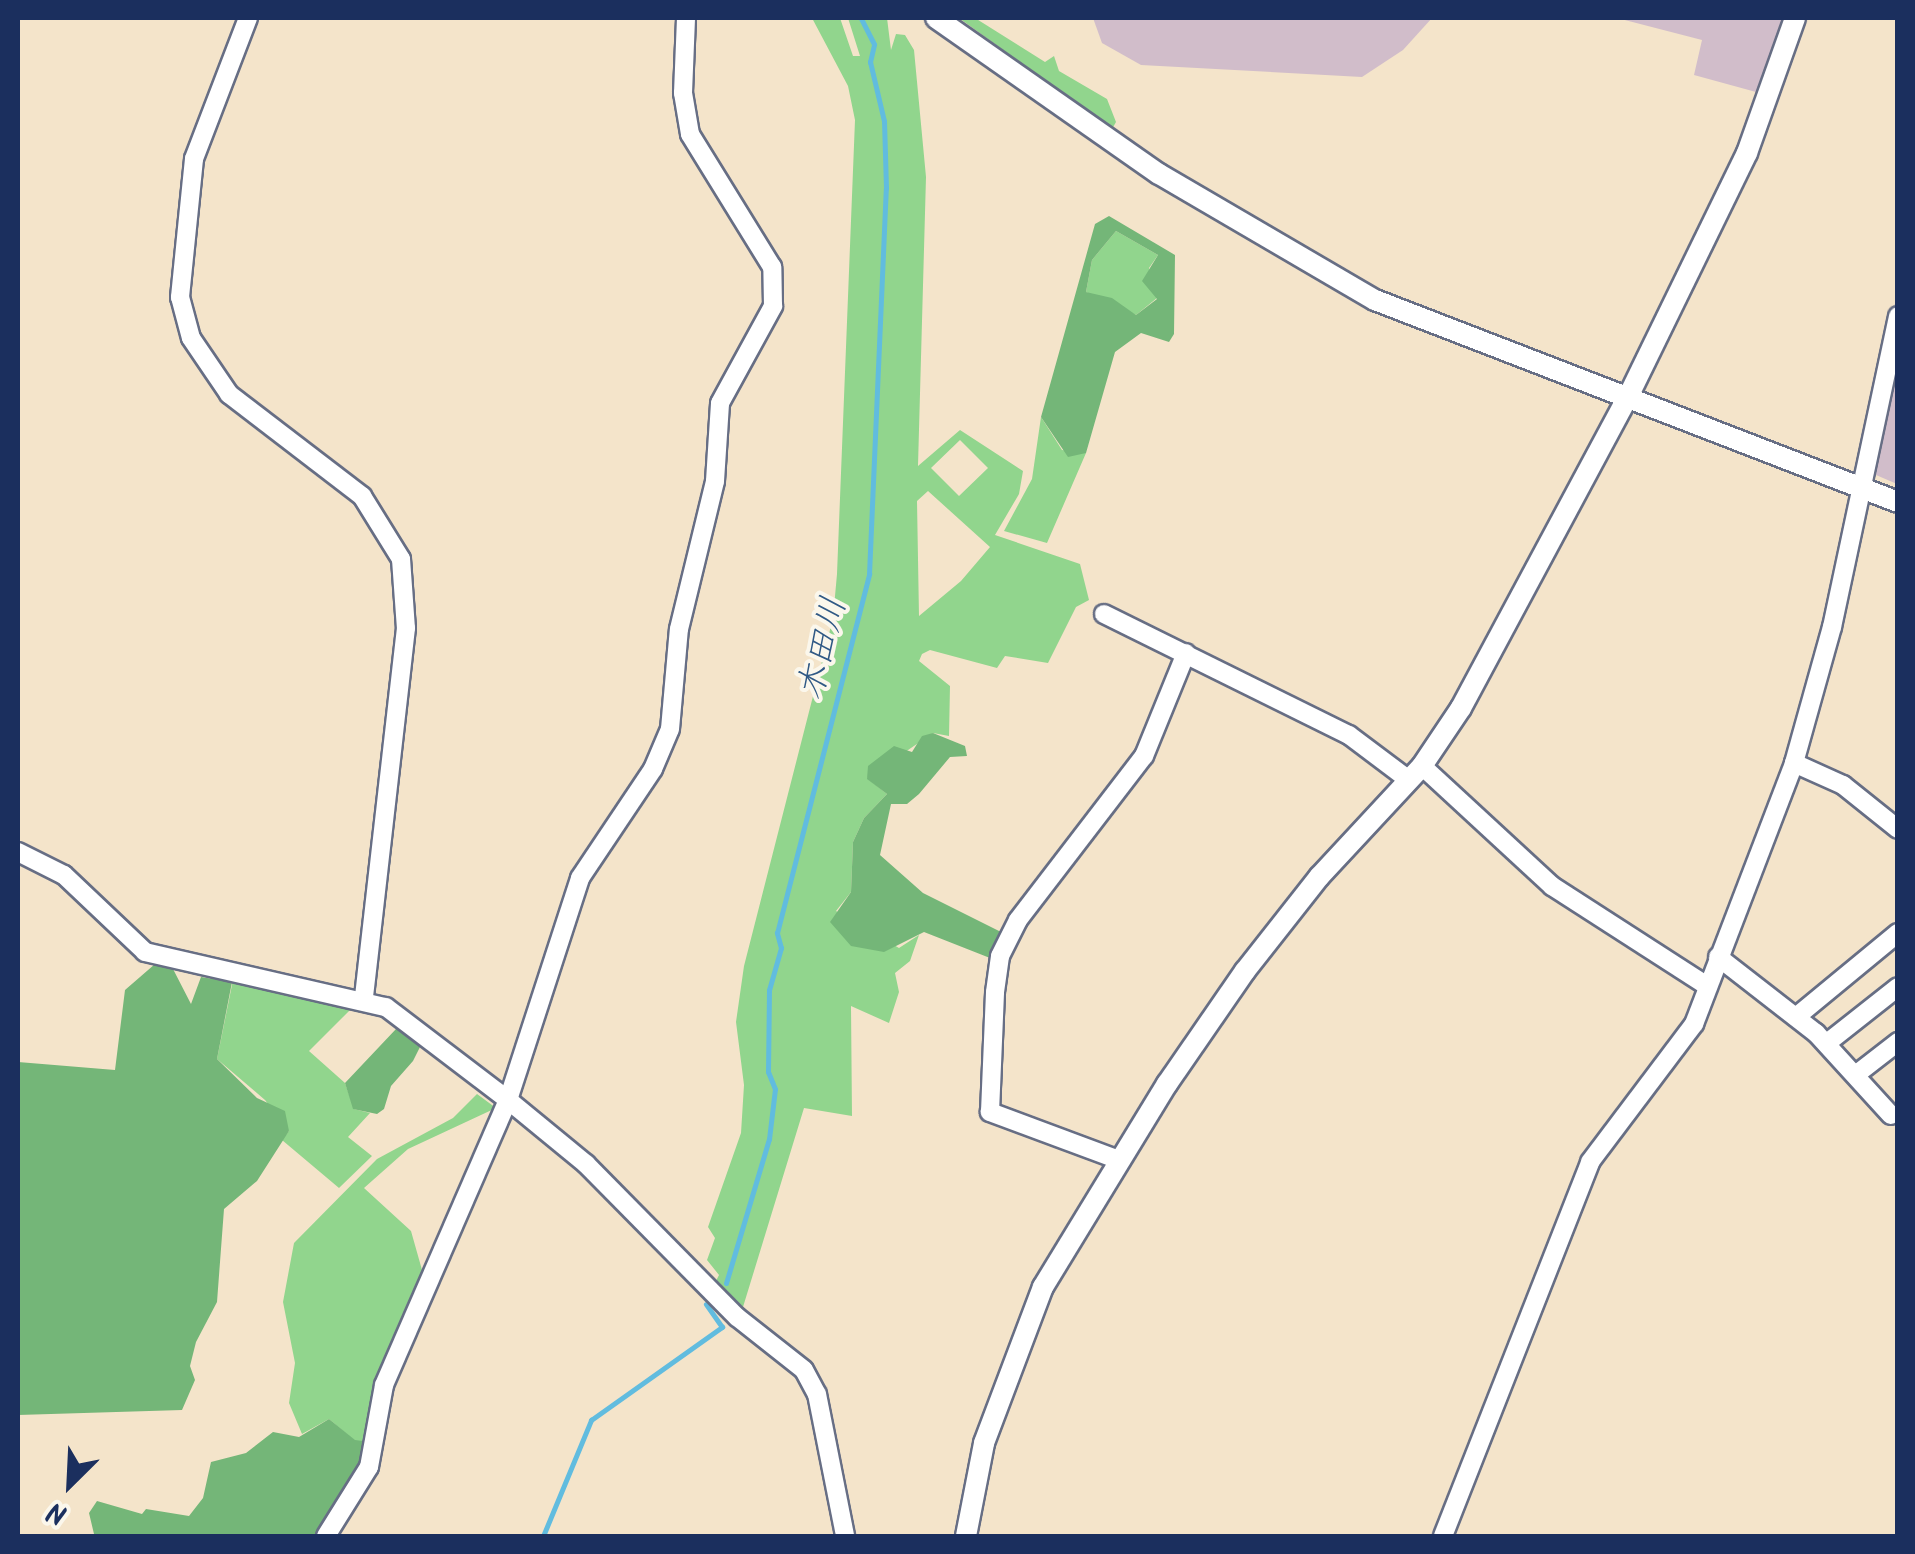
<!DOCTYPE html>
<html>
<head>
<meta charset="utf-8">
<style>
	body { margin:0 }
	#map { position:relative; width:1915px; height:1554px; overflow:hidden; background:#f4e4ca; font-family:Kalam,"Klee One",sans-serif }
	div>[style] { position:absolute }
	.industrial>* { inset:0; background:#d1bdca }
	.green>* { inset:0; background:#91d58d }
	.forest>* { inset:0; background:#74b678 }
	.stream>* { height:5px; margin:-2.5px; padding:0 2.5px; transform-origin:2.5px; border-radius:2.5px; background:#61bcdf }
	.roads { filter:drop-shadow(2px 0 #676e84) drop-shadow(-2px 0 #676e84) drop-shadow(0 2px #676e84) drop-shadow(0 -2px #676e84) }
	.minor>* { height:18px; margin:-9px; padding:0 9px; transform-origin:9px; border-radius:9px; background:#fff }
	.tertiary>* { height:20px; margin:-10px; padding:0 10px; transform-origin:10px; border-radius:10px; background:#fff }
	span { translate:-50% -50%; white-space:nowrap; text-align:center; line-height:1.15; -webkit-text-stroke:8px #fbf7ec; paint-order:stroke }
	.water-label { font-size:35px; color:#305985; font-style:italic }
	.frame { position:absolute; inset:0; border:20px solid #1b2f5e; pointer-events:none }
	.north { position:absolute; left:20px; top:1434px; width:100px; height:100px; -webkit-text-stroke:8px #fbf7ec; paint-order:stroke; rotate:204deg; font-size:28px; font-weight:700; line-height:40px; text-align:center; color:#1b2f5e }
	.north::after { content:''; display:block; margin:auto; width:35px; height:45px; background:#1b2f5e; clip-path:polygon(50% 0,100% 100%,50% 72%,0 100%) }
</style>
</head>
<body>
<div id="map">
	<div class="industrial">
		<div style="clip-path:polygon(1093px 18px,1432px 18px,1403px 50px,1362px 77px,1141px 65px,1102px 43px)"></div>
		<div style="clip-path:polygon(1617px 18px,1783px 18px,1756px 92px,1694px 75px,1702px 40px)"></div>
		<div style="clip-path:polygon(1897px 361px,1897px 484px,1876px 475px,1873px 465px)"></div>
	</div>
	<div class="green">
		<div style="clip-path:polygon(evenodd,812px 18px,840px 18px,853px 56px,860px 56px,848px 18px,887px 18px,891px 50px,896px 34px,905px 35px,914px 50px,926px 177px,918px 466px,960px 430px,1023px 471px,1019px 494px,995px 535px,1080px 564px,1089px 600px,1076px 607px,1048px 663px,1005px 656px,997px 668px,930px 650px,922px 654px,919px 661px,950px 686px,949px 736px,933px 733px,867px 778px,887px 794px,864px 818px,853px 842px,851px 892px,836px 911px,899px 948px,919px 935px,910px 961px,895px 973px,899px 992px,889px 1023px,851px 1006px,852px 1116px,804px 1108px,743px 1307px,715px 1283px,719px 1275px,707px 1260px,715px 1238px,708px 1227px,741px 1133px,744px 1085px,736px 1022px,744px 966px,833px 618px,837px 574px,855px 120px,848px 86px,812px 18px,960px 440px,988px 468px,959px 496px,931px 468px,960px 440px,812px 18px,928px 491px,990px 547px,961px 581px,919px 616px,917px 501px,928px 491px)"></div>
		<div style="clip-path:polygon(959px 18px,975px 18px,1045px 62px,1054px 56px,1059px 71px,1107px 99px,1116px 122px,1112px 129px)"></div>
		<div style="clip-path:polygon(1116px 231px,1158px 255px,1149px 268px,1157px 298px,1136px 315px,1086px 292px,1092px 260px)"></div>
		<div style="clip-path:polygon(1041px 417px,1062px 450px,1086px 453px,1047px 543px,1004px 531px,1032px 479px)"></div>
		<div style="clip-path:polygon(233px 980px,357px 1003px,309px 1051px,345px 1083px,354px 1109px,370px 1113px,348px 1137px,372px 1156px,339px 1188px,282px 1140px,289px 1131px,265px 1100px,217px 1059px)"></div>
		<div style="clip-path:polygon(477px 1094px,496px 1108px,408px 1149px,364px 1188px,411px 1231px,424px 1277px,369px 1442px,355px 1441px,329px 1419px,302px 1434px,289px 1403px,295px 1363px,283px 1302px,294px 1243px,377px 1159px,453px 1118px)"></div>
	</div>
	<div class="forest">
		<div style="clip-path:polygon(evenodd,1109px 216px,1175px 255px,1174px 334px,1169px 342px,1141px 333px,1115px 352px,1086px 453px,1068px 457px,1041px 417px,1095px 224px,1109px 216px,1116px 231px,1158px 255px,1142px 281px,1157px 299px,1136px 315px,1112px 298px,1086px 292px,1092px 260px,1116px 231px)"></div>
		<div style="clip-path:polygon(933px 733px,965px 746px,967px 756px,950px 757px,919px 794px,907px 804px,891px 804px,880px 855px,923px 893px,1001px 932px,990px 958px,924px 932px,884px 952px,851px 946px,830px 922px,851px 892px,853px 842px,864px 818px,887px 794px,867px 779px,868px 766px,894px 746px,912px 752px,922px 736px)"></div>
		<div style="clip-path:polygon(155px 964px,173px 969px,191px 1004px,201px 977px,232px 982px,217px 1059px,257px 1098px,285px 1111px,289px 1131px,257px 1181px,224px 1209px,217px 1302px,196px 1342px,190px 1366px,195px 1380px,182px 1410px,18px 1415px,18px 1062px,115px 1070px,125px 990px)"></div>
		<div style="clip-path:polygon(396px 1029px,408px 1030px,421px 1045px,413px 1061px,391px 1086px,384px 1109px,377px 1114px,353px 1109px,345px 1083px)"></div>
		<div style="clip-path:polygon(329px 1419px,355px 1440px,370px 1442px,382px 1458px,334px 1536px,94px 1534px,89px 1513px,97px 1501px,142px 1514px,146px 1509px,189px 1516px,203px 1498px,211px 1462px,246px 1453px,273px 1432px,299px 1437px)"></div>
	</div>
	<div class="stream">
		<div style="left:726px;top:1283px;width:150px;rotate:-73.4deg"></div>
		<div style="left:769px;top:1139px;width:50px;rotate:-83.2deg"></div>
		<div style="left:775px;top:1089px;width:18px;rotate:-112deg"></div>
		<div style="left:768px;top:1072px;width:82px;rotate:-89.3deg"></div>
		<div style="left:769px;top:990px;width:44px;rotate:-74.1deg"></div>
		<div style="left:781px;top:948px;width:16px;rotate:-105deg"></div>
		<div style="left:777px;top:933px;width:371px;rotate:-75.6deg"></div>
		<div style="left:869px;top:574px;width:386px;rotate:-87.5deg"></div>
		<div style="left:886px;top:188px;width:67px;rotate:-91.7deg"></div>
		<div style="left:884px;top:121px;width:61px;rotate:-103.3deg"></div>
		<div style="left:870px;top:62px;width:18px;rotate:-77deg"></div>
		<div style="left:874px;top:44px;width:29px;rotate:-117deg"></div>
		<div style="left:543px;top:1536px;width:126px;rotate:-67.5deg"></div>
		<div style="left:591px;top:1420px;width:161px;rotate:-35.4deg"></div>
		<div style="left:722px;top:1327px;width:28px;rotate:-125deg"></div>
	</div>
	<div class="roads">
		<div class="minor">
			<div style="left:248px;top:18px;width:151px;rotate:111deg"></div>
			<div style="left:194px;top:159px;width:139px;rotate:95.8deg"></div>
			<div style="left:180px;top:297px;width:42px;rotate:75deg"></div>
			<div style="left:191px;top:338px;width:68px;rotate:55.8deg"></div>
			<div style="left:229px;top:394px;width:168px;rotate:37.5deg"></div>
			<div style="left:362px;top:496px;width:74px;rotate:58.2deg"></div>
			<div style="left:401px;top:559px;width:69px;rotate:85.9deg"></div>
			<div style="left:406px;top:628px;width:373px;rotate:96.5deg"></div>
			<div style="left:1104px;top:614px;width:273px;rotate:26.3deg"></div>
			<div style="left:1349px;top:735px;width:75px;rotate:36.9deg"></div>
			<div style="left:1794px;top:763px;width:54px;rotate:24.2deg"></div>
			<div style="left:1843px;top:785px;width:70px;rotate:38.7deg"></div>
			<div style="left:1422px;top:766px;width:177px;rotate:42.7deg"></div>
			<div style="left:1552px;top:886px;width:184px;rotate:32.8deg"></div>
			<div style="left:18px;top:852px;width:51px;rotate:26.6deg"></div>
			<div style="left:64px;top:875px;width:112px;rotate:43.5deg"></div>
			<div style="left:145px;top:952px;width:247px;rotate:12.9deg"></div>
			<div style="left:386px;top:1007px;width:153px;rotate:37.3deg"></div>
			<div style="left:508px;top:1100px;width:101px;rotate:39.4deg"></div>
			<div style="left:586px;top:1164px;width:215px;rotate:45.4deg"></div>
			<div style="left:737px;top:1317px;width:85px;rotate:38.3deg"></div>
			<div style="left:804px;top:1370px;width:27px;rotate:62deg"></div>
			<div style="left:817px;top:1394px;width:145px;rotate:78.8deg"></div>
			<div style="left:1718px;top:957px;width:124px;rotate:37.8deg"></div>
			<div style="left:1816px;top:1033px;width:111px;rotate:47.6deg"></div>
			<div style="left:1796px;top:1017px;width:132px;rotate:-39.5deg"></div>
			<div style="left:1827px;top:1043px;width:90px;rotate:-38.3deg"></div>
			<div style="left:1858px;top:1073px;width:51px;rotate:-37.8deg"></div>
			<div style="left:1119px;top:1160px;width:138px;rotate:-159.6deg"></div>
			<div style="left:990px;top:1112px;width:120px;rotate:-87.6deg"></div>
			<div style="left:995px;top:992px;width:36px;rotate:-82deg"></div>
			<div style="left:1000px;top:956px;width:40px;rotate:-63.4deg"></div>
			<div style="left:1018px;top:920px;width:207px;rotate:-52.5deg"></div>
			<div style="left:1144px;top:756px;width:111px;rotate:-67.8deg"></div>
			<div style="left:326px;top:1536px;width:81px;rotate:-58.1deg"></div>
			<div style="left:369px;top:1467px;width:83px;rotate:-79.6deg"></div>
			<div style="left:384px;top:1385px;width:311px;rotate:-66.5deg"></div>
			<div style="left:508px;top:1100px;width:233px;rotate:-72deg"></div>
			<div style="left:580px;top:878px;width:131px;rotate:-56.2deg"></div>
			<div style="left:653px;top:769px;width:43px;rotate:-67deg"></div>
			<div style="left:670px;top:729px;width:100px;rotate:-84.9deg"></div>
			<div style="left:679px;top:629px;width:152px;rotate:-76.3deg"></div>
			<div style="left:715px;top:481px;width:78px;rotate:-86.3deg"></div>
			<div style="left:720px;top:403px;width:111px;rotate:-61.3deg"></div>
			<div style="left:773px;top:306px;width:39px;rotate:-91deg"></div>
			<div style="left:772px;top:267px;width:156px;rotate:-121.7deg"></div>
			<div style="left:690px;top:134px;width:42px;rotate:-99.7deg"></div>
			<div style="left:683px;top:93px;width:75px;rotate:-87.7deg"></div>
			<div style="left:1443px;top:1536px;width:402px;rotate:-68.5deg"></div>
			<div style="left:1590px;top:1162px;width:173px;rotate:-53deg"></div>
			<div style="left:1694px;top:1024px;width:280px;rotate:-69deg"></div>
			<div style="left:1794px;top:763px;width:141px;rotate:-74.4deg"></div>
			<div style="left:1832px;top:627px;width:318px;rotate:-78deg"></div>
		</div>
		<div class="tertiary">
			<div style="left:936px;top:18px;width:272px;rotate:35deg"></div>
			<div style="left:1159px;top:174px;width:250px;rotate:30.3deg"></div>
			<div style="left:1375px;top:300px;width:561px;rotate:21.12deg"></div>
			<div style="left:966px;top:1536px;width:95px;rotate:-79deg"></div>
			<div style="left:984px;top:1443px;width:167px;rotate:-69.3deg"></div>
			<div style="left:1043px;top:1287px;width:238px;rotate:-58.6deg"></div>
			<div style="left:1167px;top:1084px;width:137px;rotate:-55.4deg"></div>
			<div style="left:1245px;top:971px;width:120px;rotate:-51.8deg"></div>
			<div style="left:1319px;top:877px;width:151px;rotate:-47.1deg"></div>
			<div style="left:1422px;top:766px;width:70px;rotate:-56.1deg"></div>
			<div style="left:1461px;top:708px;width:351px;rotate:-61.8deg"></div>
			<div style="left:1627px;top:399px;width:274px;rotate:-64deg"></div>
			<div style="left:1747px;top:153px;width:143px;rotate:-70.4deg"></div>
		</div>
	</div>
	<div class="water-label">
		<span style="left:824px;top:649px;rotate:-76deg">木田川</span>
	</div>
	<div class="frame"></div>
	<div class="north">N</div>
</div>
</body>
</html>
